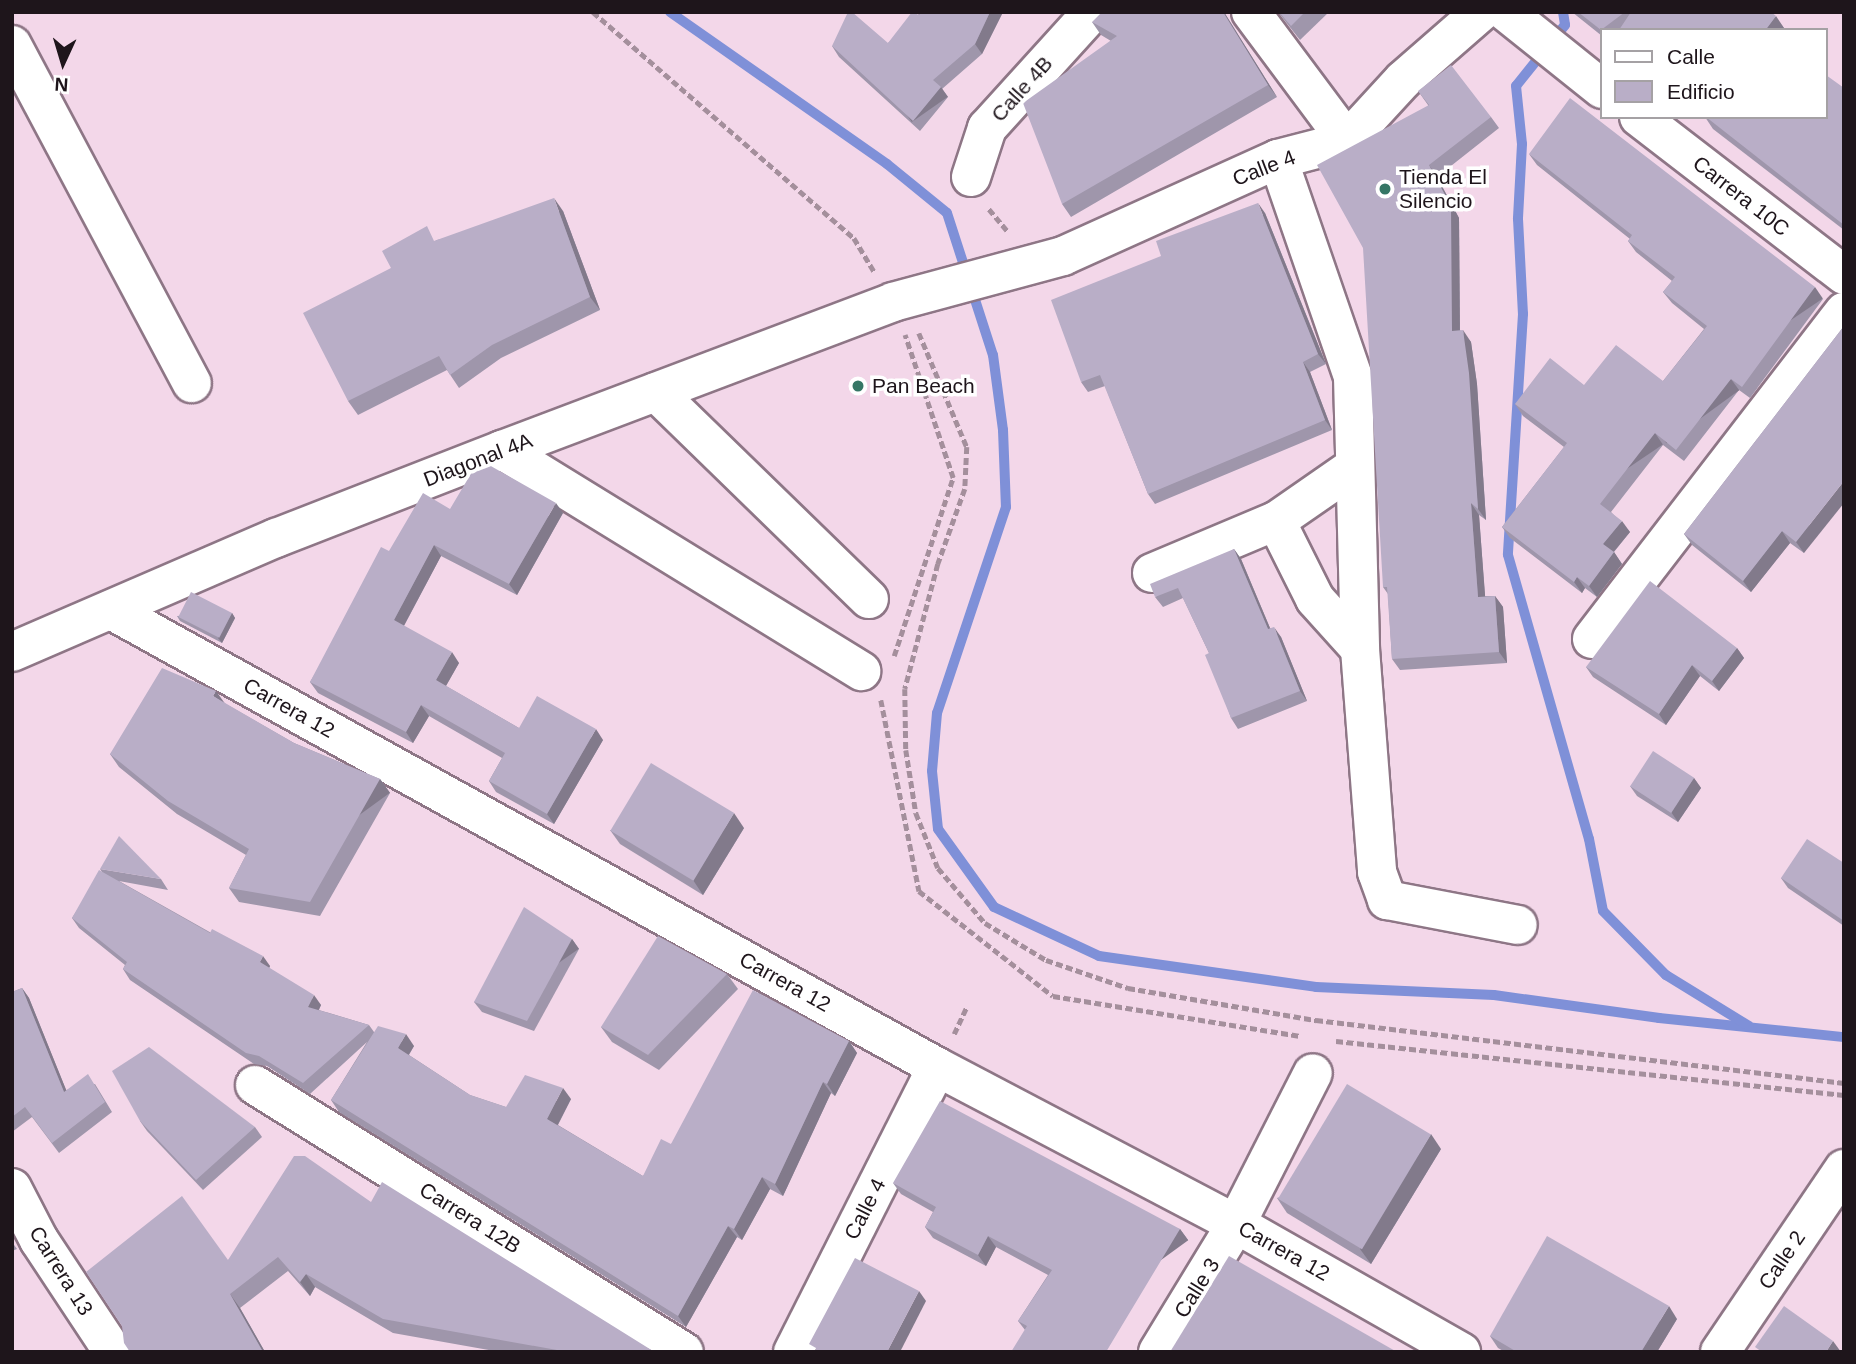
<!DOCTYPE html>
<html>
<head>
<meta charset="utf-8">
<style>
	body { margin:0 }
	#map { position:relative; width:1856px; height:1364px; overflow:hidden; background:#f3d7e9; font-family:Arial,sans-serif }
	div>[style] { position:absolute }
	.stream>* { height:10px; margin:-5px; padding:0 5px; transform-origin:5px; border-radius:5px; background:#7f90d8 }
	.path>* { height:4.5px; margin-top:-2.25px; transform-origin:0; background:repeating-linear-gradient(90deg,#a48f9c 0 7px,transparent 0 10.5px) }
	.roads { filter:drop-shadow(2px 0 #8e7686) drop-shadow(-2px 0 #8e7686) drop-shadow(0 2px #8e7686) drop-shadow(0 -2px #8e7686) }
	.minor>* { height:38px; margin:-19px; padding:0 19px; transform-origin:19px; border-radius:19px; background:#fff }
	.wall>* { inset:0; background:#9f96ab }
	.shaded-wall>* { inset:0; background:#827a8b; transform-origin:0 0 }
	.building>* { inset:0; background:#b9aec7; transform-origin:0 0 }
	.dots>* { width:19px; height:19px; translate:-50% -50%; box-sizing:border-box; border:4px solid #fff; border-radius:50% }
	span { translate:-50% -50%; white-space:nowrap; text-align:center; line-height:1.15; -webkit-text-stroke:7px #fff; paint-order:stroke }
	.street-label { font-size:21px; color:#1e151b }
	.poi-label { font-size:21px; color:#1e151b }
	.left { translate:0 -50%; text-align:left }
	.frame { position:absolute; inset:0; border:14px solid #1e151b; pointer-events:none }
	.legend { position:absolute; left:1600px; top:28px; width:228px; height:91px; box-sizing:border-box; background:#fff; border:2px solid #a5a1a4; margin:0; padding:9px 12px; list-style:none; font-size:21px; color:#1e151b }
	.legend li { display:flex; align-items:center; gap:14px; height:35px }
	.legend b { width:35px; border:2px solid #a5a1a4 }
	.north { position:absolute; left:28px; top:28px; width:70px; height:70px; -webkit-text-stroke:5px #fff; paint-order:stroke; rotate:184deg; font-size:19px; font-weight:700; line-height:28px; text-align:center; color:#1e151b }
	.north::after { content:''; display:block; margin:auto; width:24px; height:32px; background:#1e151b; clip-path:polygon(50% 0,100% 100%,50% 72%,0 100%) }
</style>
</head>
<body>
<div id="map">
	<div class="stream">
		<div style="left:670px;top:12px;width:265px;rotate:35deg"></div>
		<div style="left:887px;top:164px;width:77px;rotate:39.2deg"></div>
		<div style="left:947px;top:213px;width:149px;rotate:72.1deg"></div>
		<div style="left:993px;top:355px;width:76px;rotate:82.4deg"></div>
		<div style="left:1003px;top:430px;width:77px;rotate:87.8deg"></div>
		<div style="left:1006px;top:507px;width:217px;rotate:108.5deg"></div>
		<div style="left:937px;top:713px;width:58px;rotate:94.9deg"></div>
		<div style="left:932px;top:771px;width:58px;rotate:84.1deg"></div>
		<div style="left:938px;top:829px;width:96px;rotate:54.3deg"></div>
		<div style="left:994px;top:907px;width:116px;rotate:25deg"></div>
		<div style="left:1099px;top:956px;width:219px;rotate:8.1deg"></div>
		<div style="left:1316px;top:987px;width:178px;rotate:2.6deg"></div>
		<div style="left:1494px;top:995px;width:167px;rotate:7.9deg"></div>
		<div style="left:1659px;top:1018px;width:186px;rotate:5.9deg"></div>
		<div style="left:1563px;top:12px;width:13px;rotate:81deg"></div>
		<div style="left:1565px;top:25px;width:78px;rotate:128.8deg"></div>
		<div style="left:1516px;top:86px;width:58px;rotate:84.1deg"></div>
		<div style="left:1522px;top:144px;width:75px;rotate:93.1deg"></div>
		<div style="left:1518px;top:219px;width:95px;rotate:87deg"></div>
		<div style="left:1523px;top:314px;width:241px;rotate:93.6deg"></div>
		<div style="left:1508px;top:555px;width:295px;rotate:74.1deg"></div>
		<div style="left:1589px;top:839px;width:73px;rotate:79deg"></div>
		<div style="left:1603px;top:911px;width:90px;rotate:45.5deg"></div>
		<div style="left:1666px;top:975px;width:97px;rotate:31.6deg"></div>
	</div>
	<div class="path">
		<div style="left:593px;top:12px;width:345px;rotate:40.9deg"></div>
		<div style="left:854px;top:238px;width:39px;rotate:59deg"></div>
		<div style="left:989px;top:209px;width:30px;rotate:50deg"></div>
		<div style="left:919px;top:333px;width:124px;rotate:67.2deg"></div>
		<div style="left:967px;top:447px;width:42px;rotate:92.7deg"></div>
		<div style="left:965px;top:489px;width:80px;rotate:109.8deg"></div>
		<div style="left:938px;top:564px;width:129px;rotate:104.8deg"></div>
		<div style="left:905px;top:689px;width:61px;rotate:89.1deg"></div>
		<div style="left:906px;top:750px;width:64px;rotate:81deg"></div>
		<div style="left:916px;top:813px;width:59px;rotate:68.2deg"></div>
		<div style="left:938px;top:868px;width:72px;rotate:49.5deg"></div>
		<div style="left:985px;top:923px;width:71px;rotate:31.2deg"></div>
		<div style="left:1046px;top:960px;width:87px;rotate:18.9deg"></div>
		<div style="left:1128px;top:988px;width:191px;rotate:9.7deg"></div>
		<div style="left:1316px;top:1020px;width:532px;rotate:6.8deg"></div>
		<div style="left:894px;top:656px;width:188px;rotate:-71.7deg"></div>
		<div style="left:953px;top:478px;width:151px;rotate:-108.6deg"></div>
		<div style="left:881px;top:700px;width:195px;rotate:78.7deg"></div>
		<div style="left:919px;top:891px;width:170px;rotate:38.1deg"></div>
		<div style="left:1053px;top:996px;width:249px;rotate:9.2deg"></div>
		<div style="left:954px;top:1034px;width:31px;rotate:-65deg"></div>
		<div style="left:1336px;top:1041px;width:511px;rotate:6.07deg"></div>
	</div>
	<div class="roads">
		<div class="minor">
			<div style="left:1251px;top:12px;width:161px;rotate:53.3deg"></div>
			<div style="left:1506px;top:12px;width:123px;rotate:38.7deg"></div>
			<div style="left:12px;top:45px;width:383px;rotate:62deg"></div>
			<div style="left:1639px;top:117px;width:259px;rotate:37.6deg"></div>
			<div style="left:1278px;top:159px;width:231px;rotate:71deg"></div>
			<div style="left:1353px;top:377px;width:272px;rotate:88.5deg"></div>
			<div style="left:1360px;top:649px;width:224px;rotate:85.6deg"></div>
			<div style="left:1377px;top:872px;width:30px;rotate:70deg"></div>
			<div style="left:1387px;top:900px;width:133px;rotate:10.8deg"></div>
			<div style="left:971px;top:177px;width:52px;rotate:-71.9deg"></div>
			<div style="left:987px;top:128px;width:156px;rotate:-47.8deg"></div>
			<div style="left:656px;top:392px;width:297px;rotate:44.2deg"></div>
			<div style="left:502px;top:450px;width:422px;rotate:31.6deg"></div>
			<div style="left:1276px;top:521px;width:87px;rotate:63.4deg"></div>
			<div style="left:1315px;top:599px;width:67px;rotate:48deg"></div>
			<div style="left:1152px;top:573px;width:134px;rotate:-22.8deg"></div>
			<div style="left:1276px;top:521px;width:95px;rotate:-34.7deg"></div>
			<div style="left:111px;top:610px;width:944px;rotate:28.95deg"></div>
			<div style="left:937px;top:1067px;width:338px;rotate:27.7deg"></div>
			<div style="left:1236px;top:1224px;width:259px;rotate:29.6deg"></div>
			<div style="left:1592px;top:639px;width:413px;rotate:-52.4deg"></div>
			<div style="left:12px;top:652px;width:288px;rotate:-23.4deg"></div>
			<div style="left:276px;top:538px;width:243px;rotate:-21.3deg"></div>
			<div style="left:502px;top:450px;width:418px;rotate:-20.7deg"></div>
			<div style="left:893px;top:302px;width:176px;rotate:-15.1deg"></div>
			<div style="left:1063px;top:256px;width:236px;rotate:-24.3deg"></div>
			<div style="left:1278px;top:159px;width:71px;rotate:-14.6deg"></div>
			<div style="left:1347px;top:141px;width:83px;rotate:-47.4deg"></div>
			<div style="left:1403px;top:80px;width:103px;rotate:-41.1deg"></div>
			<div style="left:255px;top:1085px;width:505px;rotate:31.9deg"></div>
			<div style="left:12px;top:1188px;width:59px;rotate:62.6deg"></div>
			<div style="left:39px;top:1240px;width:134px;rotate:56.5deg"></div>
			<div style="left:793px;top:1352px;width:319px;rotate:-63.2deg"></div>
			<div style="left:1158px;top:1352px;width:150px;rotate:-58.6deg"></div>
			<div style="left:1236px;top:1224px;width:169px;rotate:-63deg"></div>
			<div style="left:1720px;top:1352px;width:221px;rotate:-55.9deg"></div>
		</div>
	</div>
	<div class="wall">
		<div style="clip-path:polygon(921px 12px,1003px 12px,982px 54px,942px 89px,948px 97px,920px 131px,839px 57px,832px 46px,888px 43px)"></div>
		<div style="clip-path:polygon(1224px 12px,1277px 97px,1071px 217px,1062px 204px,1111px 41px,1101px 35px,1092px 22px)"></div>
		<div style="clip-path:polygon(1278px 12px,1329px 12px,1300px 40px)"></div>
		<div style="clip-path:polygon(1572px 12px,1771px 12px,1784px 28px,1783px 30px,1602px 30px,1602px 36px)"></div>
		<div style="clip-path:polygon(1844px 88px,1844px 230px,1713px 129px,1705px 117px)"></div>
		<div style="clip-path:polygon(1418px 91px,1491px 117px,1499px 128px,1437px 177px,1459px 218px,1460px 330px,1471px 342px,1477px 384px,1486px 520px,1479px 515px,1485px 596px,1495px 596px,1503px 607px,1507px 663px,1400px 670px,1392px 659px,1388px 594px,1383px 587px,1428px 105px)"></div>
		<div style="clip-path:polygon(1529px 154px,1823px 299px,1750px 398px,1739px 390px,1684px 461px,1663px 445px,1611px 512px,1630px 532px,1614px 552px,1622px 564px,1597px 597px,1585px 588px,1582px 593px,1510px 538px,1502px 527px,1564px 447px,1523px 416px,1515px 404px,1584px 385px,1663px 381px,1704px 329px,1672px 303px,1663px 292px,1672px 281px,1636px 252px,1628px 241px,1630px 239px,1537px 165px)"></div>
		<div style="clip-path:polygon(563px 211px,600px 310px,501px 358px,459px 388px,447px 370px,358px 415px,348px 401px,391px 268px,437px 240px)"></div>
		<div style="clip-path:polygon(1265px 213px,1326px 364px,1310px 372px,1332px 430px,1155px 504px,1148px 494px,1105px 386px,1088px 392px,1081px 382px)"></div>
		<div style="clip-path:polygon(1844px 326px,1804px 553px,1790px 543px,1751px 592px,1692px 545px,1684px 534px)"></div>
		<div style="clip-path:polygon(563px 513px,517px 595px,441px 556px,404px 626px,459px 663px,446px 686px,519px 728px,603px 740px,554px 824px,496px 792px,489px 781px,502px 758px,429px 716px,413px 743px,318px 693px,310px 682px,389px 551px)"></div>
		<div style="clip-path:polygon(1234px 549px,1241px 559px,1270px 628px,1281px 637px,1307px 701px,1238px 729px,1231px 718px,1209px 653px,1183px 598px,1163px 607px,1155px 597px)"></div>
		<div style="clip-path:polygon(232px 613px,235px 618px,222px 643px,180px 621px,177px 616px)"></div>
		<div style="clip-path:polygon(1737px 648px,1744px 658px,1719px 691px,1700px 676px,1666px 725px,1593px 677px,1586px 667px)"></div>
		<div style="clip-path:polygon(224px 703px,294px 743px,380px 779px,390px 793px,320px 916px,239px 902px,229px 888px,246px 855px,177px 814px,119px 767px,110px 754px)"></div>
		<div style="clip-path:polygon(1694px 778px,1701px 788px,1678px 822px,1637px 796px,1630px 786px)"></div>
		<div style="clip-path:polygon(744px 828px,703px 895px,620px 844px,610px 830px)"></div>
		<div style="clip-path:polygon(1844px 863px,1844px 926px,1788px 888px,1781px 878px)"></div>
		<div style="clip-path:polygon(100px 869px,161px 879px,168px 890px,119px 881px,270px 966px,269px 968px,321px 1005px,319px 1010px,369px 1025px,374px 1032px,414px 1046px,409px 1055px,470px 1095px,506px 1107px,571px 1099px,558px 1125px,643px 1176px,671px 1144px,849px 1041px,857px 1053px,835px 1096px,831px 1093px,783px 1196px,770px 1189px,742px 1240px,737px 1237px,686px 1327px,339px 1112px,331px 1100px,367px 1042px,310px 1094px,267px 1066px,254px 1064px,130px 980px,123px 969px,125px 965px,79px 928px,72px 918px,102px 872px)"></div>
		<div style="clip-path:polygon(572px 939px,579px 949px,534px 1031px,482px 1012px,474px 1002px)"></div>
		<div style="clip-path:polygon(727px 974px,738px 989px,659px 1070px,612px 1042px,601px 1027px)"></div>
		<div style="clip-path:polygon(22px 988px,29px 998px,66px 1090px,95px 1084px,112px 1112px,59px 1153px,32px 1117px,12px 1132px,12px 992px)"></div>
		<div style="clip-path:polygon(140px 1121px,255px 1127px,262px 1137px,203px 1190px,147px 1131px)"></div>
		<div style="clip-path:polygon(1441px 1149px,1371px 1264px,1287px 1213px,1277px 1198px)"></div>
		<div style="clip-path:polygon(893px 1183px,1180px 1229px,1188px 1240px,1025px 1330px,1018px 1321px,1048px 1275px,996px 1247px,986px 1266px,933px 1238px,925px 1227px,933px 1212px,901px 1194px)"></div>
		<div style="clip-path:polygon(371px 1202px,653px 1351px,654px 1352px,500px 1352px,393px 1333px,315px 1287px,310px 1296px,288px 1271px,240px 1308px,265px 1352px,130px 1352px,228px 1260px)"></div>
		<div style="clip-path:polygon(12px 1242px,17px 1249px,12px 1251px)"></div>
		<div style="clip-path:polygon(1677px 1319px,1657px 1352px,1505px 1352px,1498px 1348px,1490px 1336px)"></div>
	</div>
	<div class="shaded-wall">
		<div style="clip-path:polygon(990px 12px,1003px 12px,982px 54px,975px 44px)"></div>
		<div style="clip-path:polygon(1223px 12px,1224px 12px,1277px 97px,1268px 85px)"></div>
		<div style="clip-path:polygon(1776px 16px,1784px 28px,1783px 30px,1768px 30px,1767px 28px)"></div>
		<div style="left:941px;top:87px;width:12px;height:44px;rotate:55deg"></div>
		<div style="clip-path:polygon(1429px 165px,1437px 177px,1459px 218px,1460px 342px,1452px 331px)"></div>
		<div style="clip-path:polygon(554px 198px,563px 211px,600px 310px,590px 297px)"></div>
		<div style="clip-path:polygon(1258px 203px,1265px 213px,1326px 364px,1318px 354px)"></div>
		<div style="left:1815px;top:287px;width:14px;height:124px;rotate:56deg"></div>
		<div style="clip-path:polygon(1463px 330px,1471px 342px,1477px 384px,1486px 520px,1478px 509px)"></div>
		<div style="clip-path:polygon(1303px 362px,1310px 372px,1332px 430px,1325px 420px)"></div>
		<div style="left:1731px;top:379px;width:14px;height:90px;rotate:54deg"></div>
		<div style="left:1655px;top:433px;width:14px;height:90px;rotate:56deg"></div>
		<div style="clip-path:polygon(1844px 481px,1844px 503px,1804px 553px,1796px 542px)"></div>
		<div style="clip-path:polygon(556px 503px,563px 513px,517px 595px,509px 584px)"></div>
		<div style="clip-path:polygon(1471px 503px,1479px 515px,1486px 608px,1478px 597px)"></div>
		<div style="clip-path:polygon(1622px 521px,1630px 532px,1611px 555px,1603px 544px)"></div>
		<div style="clip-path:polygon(1782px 531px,1790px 543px,1751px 592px,1743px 581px)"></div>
		<div style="clip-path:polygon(434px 545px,441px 556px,401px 631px,394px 620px)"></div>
		<div style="clip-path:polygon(1234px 549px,1241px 559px,1275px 640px,1268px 629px)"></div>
		<div style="clip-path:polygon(1614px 552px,1622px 564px,1597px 597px,1589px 586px)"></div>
		<div style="clip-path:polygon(1577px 577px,1585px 588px,1582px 593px,1574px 582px)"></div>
		<div style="clip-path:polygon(1495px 596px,1503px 607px,1507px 663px,1499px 652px)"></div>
		<div style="clip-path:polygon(232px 613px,235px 618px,222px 643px,218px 638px)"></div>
		<div style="clip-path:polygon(1274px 627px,1281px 637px,1307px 701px,1300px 691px)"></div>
		<div style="clip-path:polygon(1737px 648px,1744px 658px,1719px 691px,1712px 681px)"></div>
		<div style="clip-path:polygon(452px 652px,459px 663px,443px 691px,436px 680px)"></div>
		<div style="clip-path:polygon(1692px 665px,1700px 676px,1666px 725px,1659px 714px)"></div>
		<div style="clip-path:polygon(216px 691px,226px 705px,213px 696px)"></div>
		<div style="clip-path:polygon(421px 705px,429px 716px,413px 743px,406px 732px)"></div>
		<div style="clip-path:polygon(596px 729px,603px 740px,554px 824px,547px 814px)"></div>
		<div style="clip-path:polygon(1694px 778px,1701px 788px,1678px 822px,1671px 812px)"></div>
		<div style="left:380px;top:779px;width:17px;height:142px;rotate:54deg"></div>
		<div style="clip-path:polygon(734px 813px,744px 828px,703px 895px,693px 880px)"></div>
		<div style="left:572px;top:939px;width:12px;height:94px;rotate:55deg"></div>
		<div style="clip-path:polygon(263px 956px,270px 966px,267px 973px,260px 962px)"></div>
		<div style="clip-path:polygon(22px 988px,29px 998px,71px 1102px,64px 1092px)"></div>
		<div style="clip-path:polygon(314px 995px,321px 1005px,315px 1017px,308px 1007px)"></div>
		<div style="clip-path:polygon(406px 1034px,414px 1046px,406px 1059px,398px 1048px)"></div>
		<div style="clip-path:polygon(849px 1041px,857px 1053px,835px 1096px,827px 1084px)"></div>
		<div style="clip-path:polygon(823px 1082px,831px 1093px,783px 1196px,775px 1184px)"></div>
		<div style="clip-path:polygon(563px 1088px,571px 1099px,555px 1130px,547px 1119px)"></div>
		<div style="clip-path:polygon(1431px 1134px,1441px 1149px,1371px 1264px,1360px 1249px)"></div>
		<div style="clip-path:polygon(762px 1177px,770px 1189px,742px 1240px,734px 1229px)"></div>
		<div style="clip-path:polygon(728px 1226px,737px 1237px,686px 1327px,678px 1316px)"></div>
		<div style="left:1180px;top:1229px;width:14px;height:144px;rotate:54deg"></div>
		<div style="clip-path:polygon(988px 1236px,996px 1247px,986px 1266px,978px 1255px)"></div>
		<div style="clip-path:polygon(306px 1274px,315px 1287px,310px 1296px,300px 1282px)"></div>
		<div style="clip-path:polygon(919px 1291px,926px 1301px,900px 1352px,887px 1352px)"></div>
		<div style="clip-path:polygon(230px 1294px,240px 1308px,265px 1352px,263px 1352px)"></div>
		<div style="clip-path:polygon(1669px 1306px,1677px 1319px,1657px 1352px,1641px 1352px)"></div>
		<div style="clip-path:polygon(1833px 1341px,1841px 1352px,1826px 1352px)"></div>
	</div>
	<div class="building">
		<div style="clip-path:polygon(848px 12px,852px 12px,888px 43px,912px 12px,919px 15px,921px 12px,990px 12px,975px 44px,933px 80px,941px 87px,913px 121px,832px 46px)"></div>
		<div style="clip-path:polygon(1102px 12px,1223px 12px,1268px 85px,1062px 204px,1023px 103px,1117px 36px,1092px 22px)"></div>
		<div style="clip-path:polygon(1279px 12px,1305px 12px,1291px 26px)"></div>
		<div style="clip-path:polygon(1578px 12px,1625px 12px,1601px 30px)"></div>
		<div style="clip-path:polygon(1631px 12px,1771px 12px,1776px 16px,1767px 28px,1770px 30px,1619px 30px)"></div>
		<div style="clip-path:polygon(1451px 65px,1491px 117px,1429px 165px,1451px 206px,1452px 331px,1463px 330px,1469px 373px,1478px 509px,1471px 503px,1478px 597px,1495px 596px,1499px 652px,1392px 659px,1387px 587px,1383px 587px,1363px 248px,1317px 165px,1429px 105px,1418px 91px)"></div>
		<div style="clip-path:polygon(1826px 75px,1844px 88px,1844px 225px,1706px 117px,1826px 117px)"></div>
		<div style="clip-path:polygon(1570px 98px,1815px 287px,1742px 387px,1731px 379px,1676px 450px,1655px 433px,1600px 504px,1622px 521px,1603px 544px,1614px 552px,1589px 586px,1577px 577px,1574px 582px,1502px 527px,1567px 443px,1515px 404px,1550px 358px,1584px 385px,1616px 345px,1663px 381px,1707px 326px,1663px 292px,1675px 277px,1628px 241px,1632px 235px,1529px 154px)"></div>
		<div style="clip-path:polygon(554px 198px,590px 297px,492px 345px,450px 375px,439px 356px,348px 401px,303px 313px,391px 268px,382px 251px,427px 226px,434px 241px)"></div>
		<div style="clip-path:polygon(1258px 203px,1318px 354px,1303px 362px,1325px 420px,1148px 494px,1100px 375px,1081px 382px,1051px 300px,1161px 256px,1156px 241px)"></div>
		<div style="clip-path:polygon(1844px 326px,1844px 481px,1796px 542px,1782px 531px,1743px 581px,1684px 534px)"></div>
		<div style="clip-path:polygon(489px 465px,556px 503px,509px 584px,434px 545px,394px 620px,452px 652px,436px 680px,519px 728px,537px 696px,596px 729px,547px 814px,489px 781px,505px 753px,421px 705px,406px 732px,310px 682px,381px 547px,389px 551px,423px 493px,450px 509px,472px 472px)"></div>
		<div style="clip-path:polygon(1234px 549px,1268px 629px,1274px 627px,1300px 691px,1231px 718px,1205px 655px,1209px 653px,1178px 588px,1155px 597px,1150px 584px)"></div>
		<div style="clip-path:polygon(1650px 581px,1737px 648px,1712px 681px,1692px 665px,1659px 714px,1586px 667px)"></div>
		<div style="left:191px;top:592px;width:46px;height:28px;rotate:27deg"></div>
		<div style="clip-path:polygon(162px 668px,216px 691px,213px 696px,294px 743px,380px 779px,310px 902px,229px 888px,249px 849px,168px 801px,110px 754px)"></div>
		<div style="left:1653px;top:751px;width:49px;height:42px;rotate:33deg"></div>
		<div style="left:651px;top:763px;width:97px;height:79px;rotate:31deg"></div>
		<div style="clip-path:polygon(119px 836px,161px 879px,100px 869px)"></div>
		<div style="clip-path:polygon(1807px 839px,1844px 863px,1844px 921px,1781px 878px)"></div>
		<div style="clip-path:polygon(99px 870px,210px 933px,212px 929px,263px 956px,260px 962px,314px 995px,308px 1007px,369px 1025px,303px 1083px,259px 1056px,246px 1053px,123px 969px,127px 962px,72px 918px)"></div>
		<div style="clip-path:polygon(524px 907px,572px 939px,527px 1021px,474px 1002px)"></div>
		<div style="clip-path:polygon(658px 936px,727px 974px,648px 1055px,601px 1027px)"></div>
		<div style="clip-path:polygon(22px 988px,64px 1092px,88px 1074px,105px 1102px,52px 1143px,25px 1107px,12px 1117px,12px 992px)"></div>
		<div style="clip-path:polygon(753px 990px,849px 1041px,827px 1084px,823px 1082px,775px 1184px,762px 1177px,734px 1229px,728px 1226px,678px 1316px,331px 1100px,378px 1026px,406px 1034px,398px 1048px,470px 1095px,506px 1107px,525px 1075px,563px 1088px,547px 1119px,643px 1176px,661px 1139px,671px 1144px)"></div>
		<div style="clip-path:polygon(149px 1047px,255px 1127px,196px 1180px,140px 1121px,112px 1071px)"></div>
		<div style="left:1347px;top:1084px;width:98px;height:134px;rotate:31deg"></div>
		<div style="clip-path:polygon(940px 1101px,1180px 1229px,1106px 1352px,1011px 1352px,1027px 1326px,1018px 1321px,1052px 1270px,988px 1236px,978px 1255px,925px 1227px,936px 1207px,893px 1183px)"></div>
		<div style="clip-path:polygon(294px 1156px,305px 1156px,371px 1202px,382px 1182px,653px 1351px,652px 1352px,568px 1352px,383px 1319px,306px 1274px,300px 1282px,278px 1257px,230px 1294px,263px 1352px,130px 1352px,124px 1343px,122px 1326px,86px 1272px,182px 1196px,228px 1260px)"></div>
		<div style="clip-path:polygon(1547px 1236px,1669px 1306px,1641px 1352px,1517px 1352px,1490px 1336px)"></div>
		<div style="clip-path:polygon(1229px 1256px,1397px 1352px,1170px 1352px)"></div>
		<div style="clip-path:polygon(855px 1258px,919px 1291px,887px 1352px,815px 1352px,816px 1348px,809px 1344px)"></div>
		<div style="clip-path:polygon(1784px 1306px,1833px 1341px,1826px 1352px,1762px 1352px,1755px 1347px)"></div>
	</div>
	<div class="dots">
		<div style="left:1385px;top:189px;background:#357665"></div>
		<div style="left:858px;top:386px;background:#357665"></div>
	</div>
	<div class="street-label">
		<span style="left:1022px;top:89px;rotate:-48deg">Calle 4B</span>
		<span style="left:1264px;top:168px;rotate:-21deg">Calle 4</span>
		<span style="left:1741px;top:196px;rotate:38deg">Carrera 10C</span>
		<span style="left:478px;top:460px;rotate:-21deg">Diagonal 4A</span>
		<span style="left:289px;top:708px;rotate:29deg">Carrera 12</span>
		<span style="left:785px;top:982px;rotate:29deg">Carrera 12</span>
		<span style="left:865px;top:1209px;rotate:-63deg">Calle 4</span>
		<span style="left:470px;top:1218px;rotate:32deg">Carrera 12B</span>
		<span style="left:1284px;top:1251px;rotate:29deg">Carrera 12</span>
		<span style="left:1782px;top:1260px;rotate:-56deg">Calle 2</span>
		<span style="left:61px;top:1271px;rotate:58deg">Carrera 13</span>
		<span style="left:1197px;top:1288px;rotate:-58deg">Calle 3</span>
	</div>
	<div class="poi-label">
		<span class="left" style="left:1399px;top:189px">Tienda El<br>Silencio</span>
		<span class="left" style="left:872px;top:386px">Pan Beach</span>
	</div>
	<div class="frame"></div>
	<ul class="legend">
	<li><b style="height:9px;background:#fff"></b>Calle</li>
	<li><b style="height:19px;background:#b9aec7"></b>Edificio</li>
	</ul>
	<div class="north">N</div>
</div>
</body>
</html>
